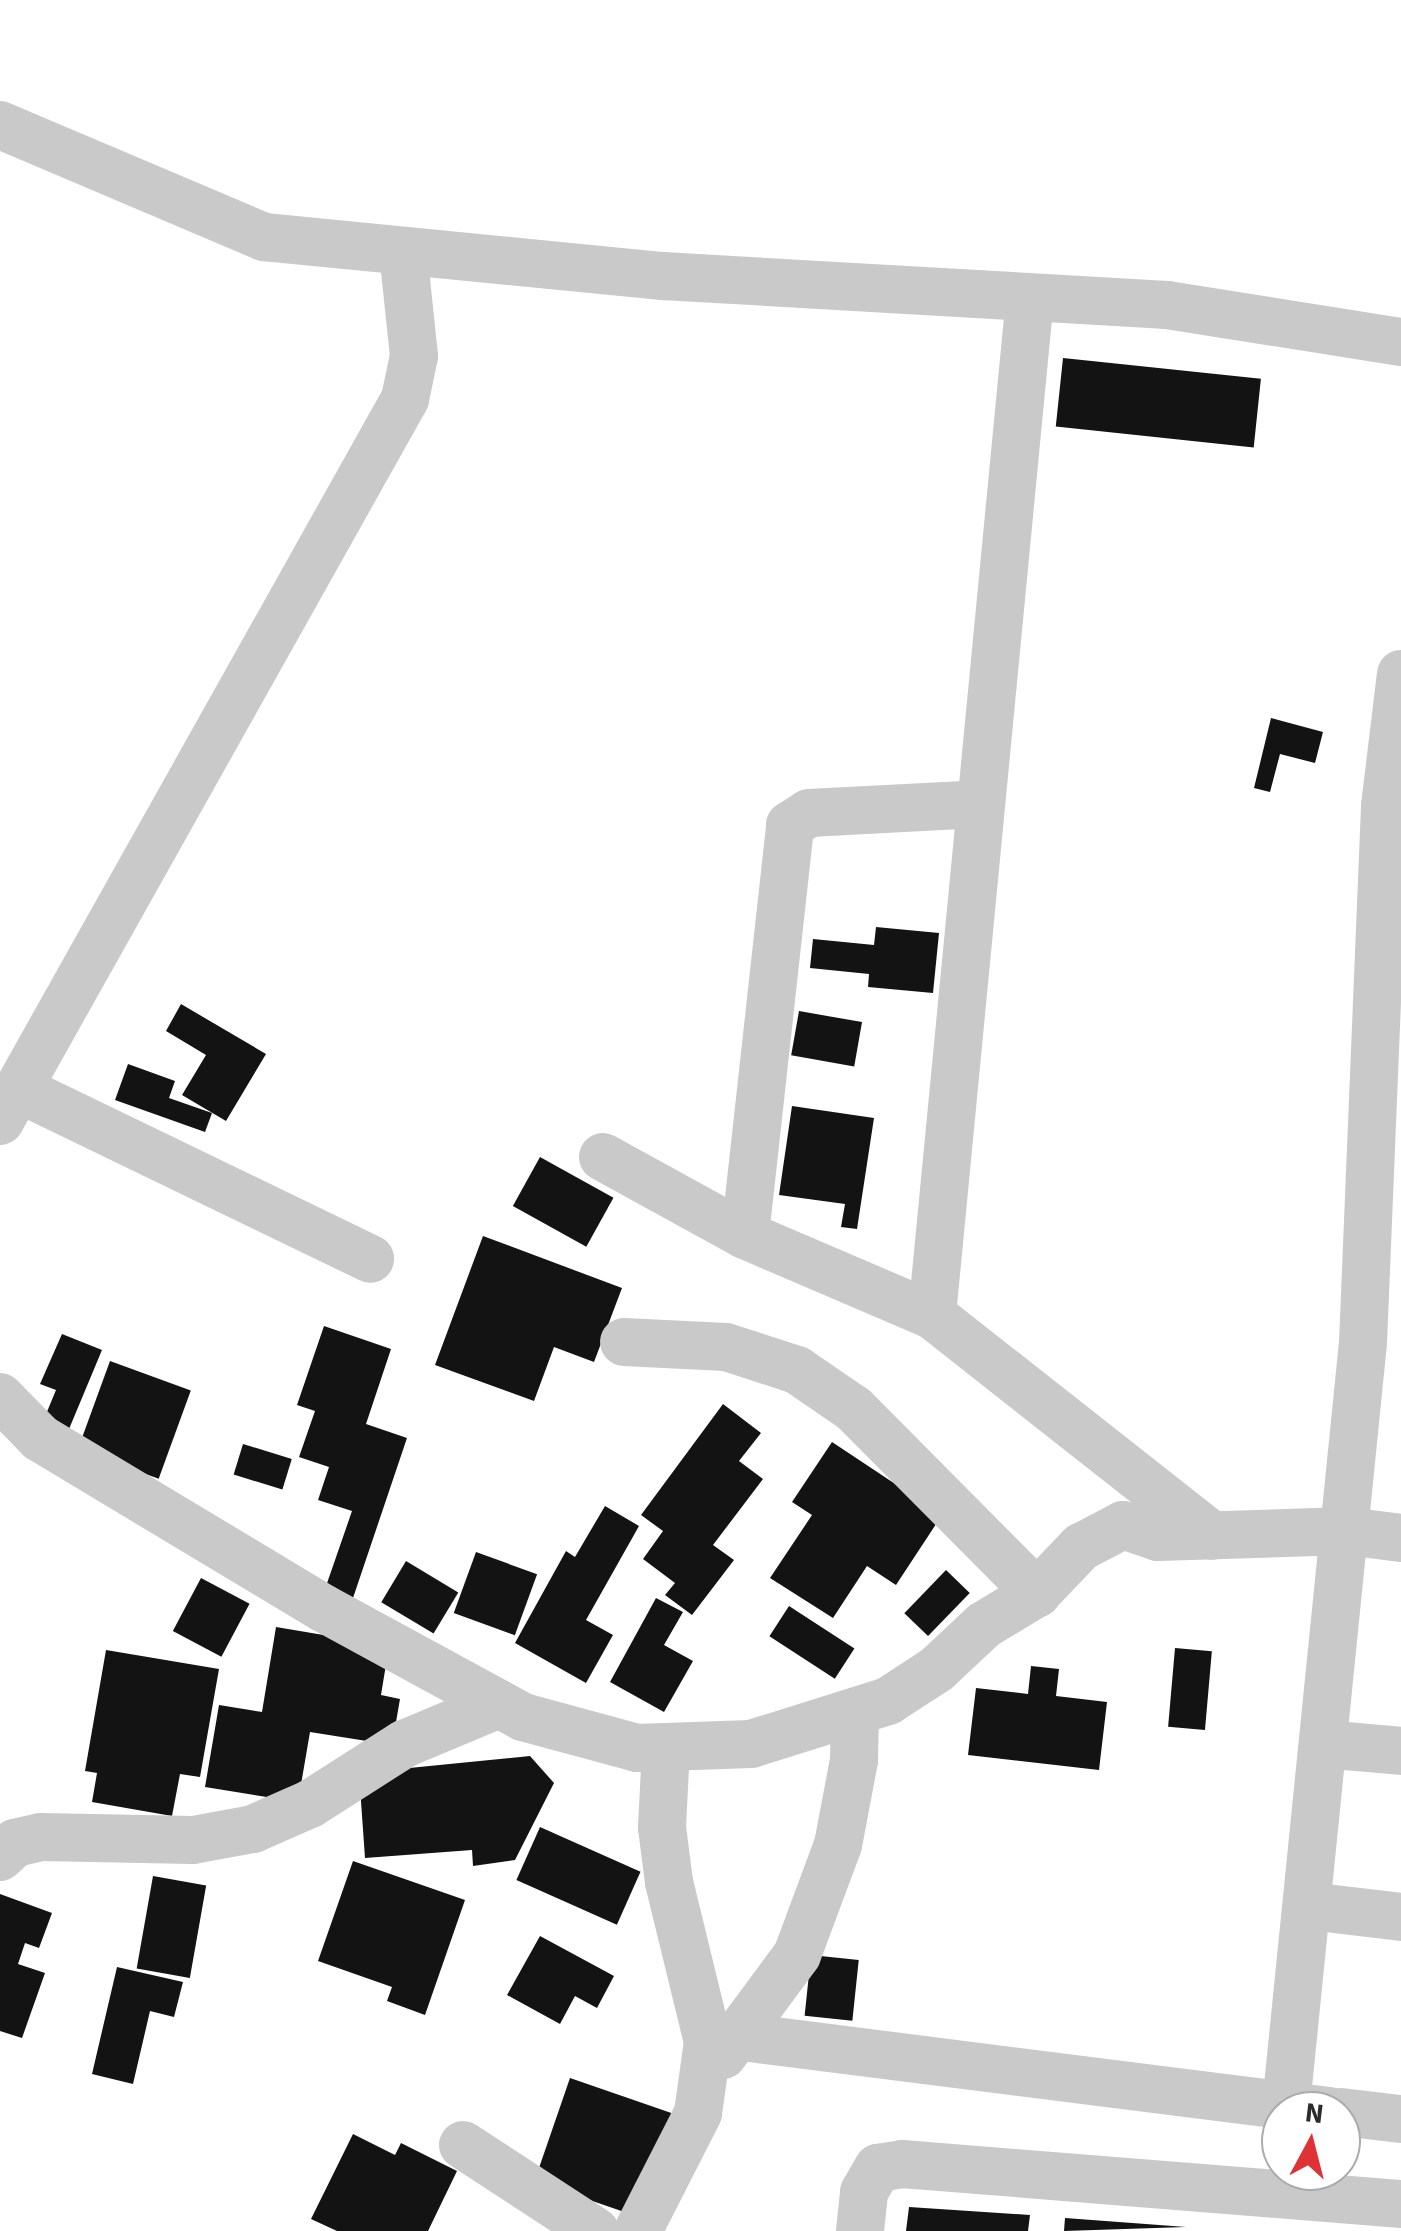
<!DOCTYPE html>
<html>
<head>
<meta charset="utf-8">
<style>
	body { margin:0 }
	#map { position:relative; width:1401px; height:2231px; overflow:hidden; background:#fff; font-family:"Source Sans 3",sans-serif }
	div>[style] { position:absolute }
	.building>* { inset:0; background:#131313; transform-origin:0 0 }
	.minor>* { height:48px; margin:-24px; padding:0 24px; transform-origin:24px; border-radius:24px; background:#c9c9c9 }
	span { translate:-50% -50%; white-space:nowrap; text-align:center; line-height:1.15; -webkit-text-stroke:10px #fff; paint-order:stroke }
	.north { position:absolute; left:1261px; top:2091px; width:100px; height:100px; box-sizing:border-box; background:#fff; border:2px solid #ababab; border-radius:50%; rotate:7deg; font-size:28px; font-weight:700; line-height:40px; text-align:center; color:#2c2c2c }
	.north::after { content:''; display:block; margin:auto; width:35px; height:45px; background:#e03135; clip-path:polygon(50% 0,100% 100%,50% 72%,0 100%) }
</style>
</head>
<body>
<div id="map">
	<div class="building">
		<div style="left:1063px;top:358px;width:199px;height:69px;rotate:6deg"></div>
		<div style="clip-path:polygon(1271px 718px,1323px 732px,1315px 763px,1280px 754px,1270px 792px,1254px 788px)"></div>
		<div style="clip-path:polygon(876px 927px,939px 933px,933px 993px,868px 987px,869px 974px,810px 968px,813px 939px,874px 945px)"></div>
		<div style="clip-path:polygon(181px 1004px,266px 1054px,226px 1121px,182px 1095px,206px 1055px,166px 1031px)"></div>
		<div style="left:799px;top:1011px;width:64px;height:45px;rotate:10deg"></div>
		<div style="clip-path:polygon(128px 1064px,175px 1081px,169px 1098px,212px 1113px,205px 1132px,115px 1100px)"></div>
		<div style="clip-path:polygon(792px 1106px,874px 1118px,857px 1229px,841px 1227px,845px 1204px,779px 1195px)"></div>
		<div style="left:540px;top:1157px;width:84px;height:56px;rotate:29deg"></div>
		<div style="clip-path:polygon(483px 1236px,622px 1288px,594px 1362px,554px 1347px,534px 1401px,435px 1365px)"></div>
		<div style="clip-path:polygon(324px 1326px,391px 1349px,366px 1424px,407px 1438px,353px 1598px,325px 1589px,352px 1511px,318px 1500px,329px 1467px,299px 1457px,315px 1411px,297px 1405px)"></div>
		<div style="clip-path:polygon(62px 1334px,102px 1350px,64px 1441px,39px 1431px,56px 1390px,40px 1384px)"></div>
		<div style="left:110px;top:1361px;width:86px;height:94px;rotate:20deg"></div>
		<div style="clip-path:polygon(723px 1404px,761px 1433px,739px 1461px,763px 1479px,713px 1545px,734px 1560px,692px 1615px,665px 1595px,675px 1583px,643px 1559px,663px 1531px,641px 1515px)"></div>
		<div style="clip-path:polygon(832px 1442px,942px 1515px,896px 1585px,867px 1566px,833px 1618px,770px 1578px,812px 1515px,792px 1502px)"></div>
		<div style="left:243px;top:1444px;width:51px;height:32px;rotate:17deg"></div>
		<div style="clip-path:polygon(605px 1506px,639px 1526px,586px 1620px,613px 1635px,586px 1683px,515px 1643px,566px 1551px,575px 1557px)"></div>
		<div style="left:476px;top:1552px;width:65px;height:65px;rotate:20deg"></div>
		<div style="left:406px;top:1561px;width:61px;height:48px;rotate:31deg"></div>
		<div style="left:946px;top:1570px;width:33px;height:60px;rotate:44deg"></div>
		<div style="left:201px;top:1578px;width:55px;height:60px;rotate:28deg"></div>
		<div style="clip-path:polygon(656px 1598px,683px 1612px,664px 1645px,693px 1661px,664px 1712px,610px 1682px)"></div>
		<div style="left:789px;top:1606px;width:78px;height:36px;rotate:33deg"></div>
		<div style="clip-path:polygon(276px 1627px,389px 1646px,381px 1695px,400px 1699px,392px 1745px,310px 1732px,298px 1802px,205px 1787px,219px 1705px,262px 1712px)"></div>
		<div style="left:1175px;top:1648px;width:37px;height:79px;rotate:5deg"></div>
		<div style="clip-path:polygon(106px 1650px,219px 1669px,200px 1777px,180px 1774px,172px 1816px,92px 1802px,97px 1773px,85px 1771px)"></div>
		<div style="clip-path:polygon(1031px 1666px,1059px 1669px,1056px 1696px,1107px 1702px,1099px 1770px,968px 1755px,976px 1688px,1028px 1694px)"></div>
		<div style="clip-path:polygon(530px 1756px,554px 1783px,515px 1860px,473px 1866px,472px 1850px,365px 1858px,359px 1773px)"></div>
		<div style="left:540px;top:1827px;width:110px;height:58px;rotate:24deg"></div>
		<div style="clip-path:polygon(353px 1861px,465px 1900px,425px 2015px,387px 2001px,392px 1987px,318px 1961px)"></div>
		<div style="left:153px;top:1876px;width:54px;height:94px;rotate:10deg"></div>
		<div style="clip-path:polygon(0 1894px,52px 1913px,39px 1948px,25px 1943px,18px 1964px,45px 1973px,22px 2038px,0 2031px)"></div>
		<div style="clip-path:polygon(540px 1936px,614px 1976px,597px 2008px,575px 1996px,560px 2024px,507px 1995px)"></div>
		<div style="left:811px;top:1955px;width:48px;height:61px;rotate:6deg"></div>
		<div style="clip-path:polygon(117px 1967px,183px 1982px,174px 2017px,150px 2011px,133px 2084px,92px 2074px)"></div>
		<div style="left:570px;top:2078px;width:111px;height:109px;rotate:19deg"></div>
		<div style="clip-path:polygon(353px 2134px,395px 2155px,401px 2143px,457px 2171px,428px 2231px,337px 2231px,311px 2219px)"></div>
		<div style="clip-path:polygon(909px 2207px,1030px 2215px,1028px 2231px,906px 2231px)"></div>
		<div style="clip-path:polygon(1065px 2218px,1186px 2227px,1064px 2231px)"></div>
	</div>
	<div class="minor">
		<div style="left:0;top:125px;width:287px;rotate:23deg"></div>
		<div style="left:264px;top:237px;width:401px;rotate:5.6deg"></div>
		<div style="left:663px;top:276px;width:505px;rotate:3.29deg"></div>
		<div style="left:1167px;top:305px;width:237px;rotate:9deg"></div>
		<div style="left:19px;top:1089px;width:390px;rotate:25.8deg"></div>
		<div style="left:0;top:1121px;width:828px;rotate:-60.71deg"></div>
		<div style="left:405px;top:399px;width:44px;rotate:-78.2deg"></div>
		<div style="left:414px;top:356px;width:105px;rotate:-96deg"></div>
		<div style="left:603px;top:1157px;width:162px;rotate:28.8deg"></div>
		<div style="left:745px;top:1235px;width:203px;rotate:23.2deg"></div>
		<div style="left:932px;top:1315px;width:357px;rotate:38.2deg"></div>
		<div style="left:745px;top:1235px;width:412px;rotate:-83.7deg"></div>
		<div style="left:790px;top:825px;width:22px;rotate:-32deg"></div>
		<div style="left:809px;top:813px;width:170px;rotate:-3deg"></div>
		<div style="left:932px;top:1315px;width:1022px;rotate:-84.5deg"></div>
		<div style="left:624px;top:1342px;width:102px;rotate:2.8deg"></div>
		<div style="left:726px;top:1347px;width:75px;rotate:17.9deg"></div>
		<div style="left:797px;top:1370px;width:69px;rotate:34.4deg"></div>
		<div style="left:854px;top:1409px;width:260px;rotate:45.2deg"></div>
		<div style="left:0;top:1397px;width:57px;rotate:45.7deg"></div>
		<div style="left:40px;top:1438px;width:330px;rotate:31deg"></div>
		<div style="left:323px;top:1608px;width:228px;rotate:28.6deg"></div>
		<div style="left:523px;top:1717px;width:118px;rotate:15.2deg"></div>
		<div style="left:637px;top:1748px;width:114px;rotate:-2deg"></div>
		<div style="left:751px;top:1744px;width:144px;rotate:-17.4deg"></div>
		<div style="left:888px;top:1701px;width:59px;rotate:-33.1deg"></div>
		<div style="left:937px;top:1669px;width:64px;rotate:-43.1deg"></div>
		<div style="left:984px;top:1625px;width:62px;rotate:-31.1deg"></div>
		<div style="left:1037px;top:1593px;width:64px;rotate:-46.3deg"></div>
		<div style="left:1081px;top:1547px;width:47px;rotate:-27.6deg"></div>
		<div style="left:1123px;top:1525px;width:37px;rotate:19deg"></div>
		<div style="left:1158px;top:1537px;width:189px;rotate:-1.8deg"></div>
		<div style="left:1347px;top:1531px;width:54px;rotate:7.4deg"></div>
		<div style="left:1323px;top:1744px;width:78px;rotate:5.1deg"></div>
		<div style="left:0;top:1857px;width:21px;rotate:-43deg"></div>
		<div style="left:15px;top:1843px;width:26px;rotate:-13deg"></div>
		<div style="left:40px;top:1837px;width:153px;rotate:1.1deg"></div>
		<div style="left:193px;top:1840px;width:61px;rotate:-10.4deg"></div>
		<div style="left:253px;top:1829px;width:62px;rotate:-23.7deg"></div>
		<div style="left:310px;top:1804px;width:112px;rotate:-32.6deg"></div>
		<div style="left:404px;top:1744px;width:103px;rotate:-22.8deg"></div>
		<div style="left:1309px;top:1906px;width:93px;rotate:6.8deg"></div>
		<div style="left:742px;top:2037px;width:592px;rotate:7.19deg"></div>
		<div style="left:723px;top:2055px;width:124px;rotate:-53.5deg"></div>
		<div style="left:797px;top:1955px;width:117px;rotate:-69.6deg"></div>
		<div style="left:838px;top:1845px;width:86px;rotate:-79.3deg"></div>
		<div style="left:854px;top:1760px;width:46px;rotate:-88.8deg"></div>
		<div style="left:1286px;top:2106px;width:767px;rotate:-84.24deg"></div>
		<div style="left:1363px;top:1343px;width:537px;rotate:-87.65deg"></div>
		<div style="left:1385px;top:806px;width:133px;rotate:-83.1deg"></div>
		<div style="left:1341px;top:2112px;width:60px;rotate:6.7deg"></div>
		<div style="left:463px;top:2145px;width:158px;rotate:33.1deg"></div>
		<div style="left:638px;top:2231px;width:132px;rotate:-63deg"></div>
		<div style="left:698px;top:2113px;width:72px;rotate:-82deg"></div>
		<div style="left:708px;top:2042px;width:165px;rotate:-103.7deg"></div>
		<div style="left:669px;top:1882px;width:55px;rotate:-97.3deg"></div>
		<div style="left:662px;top:1827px;width:80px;rotate:-87.1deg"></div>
		<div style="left:860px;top:2231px;width:39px;rotate:-84deg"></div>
		<div style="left:864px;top:2192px;width:28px;rotate:-60deg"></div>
		<div style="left:878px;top:2168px;width:24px;rotate:-9deg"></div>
		<div style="left:902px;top:2164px;width:501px;rotate:4.58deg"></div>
	</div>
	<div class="north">N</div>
</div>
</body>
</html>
